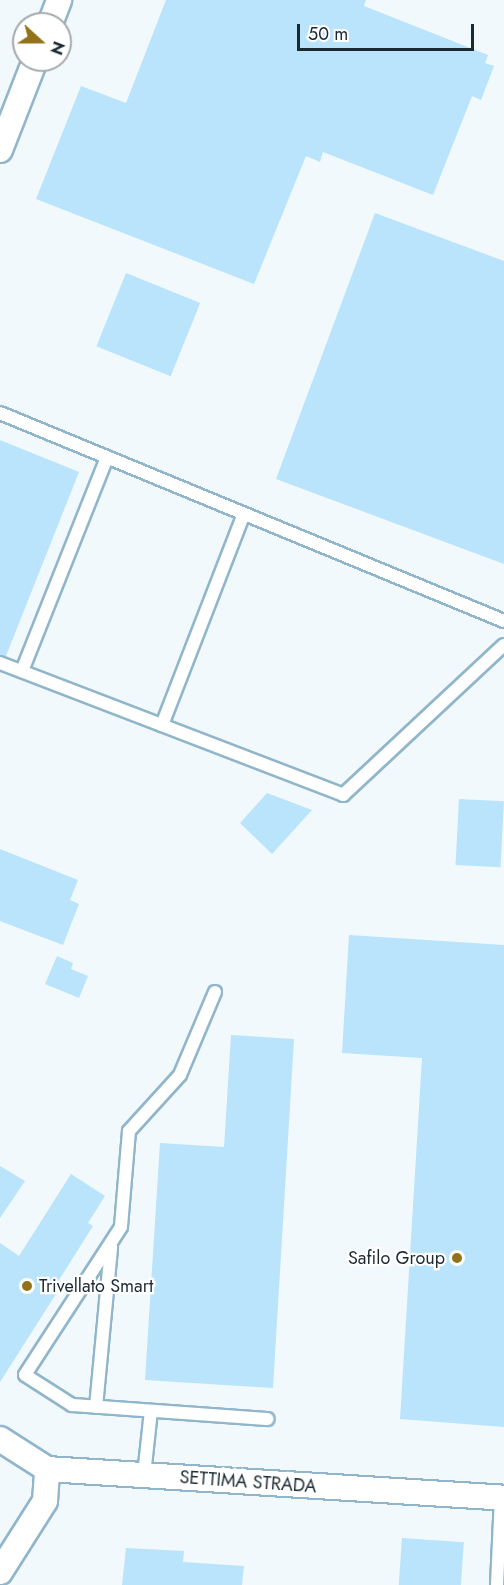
<!DOCTYPE html>
<html>
<head>
<meta charset="utf-8">
<style>
	body { margin:0 }
	#map { position:relative; width:504px; height:1585px; overflow:hidden; background:#f1f9fd; font-family:Jost,sans-serif }
	div>[style] { position:absolute }
	.building>* { inset:0; background:#b9e4fb; transform-origin:0 0 }
	.roads { filter:drop-shadow(2px 0 #91b6cb) drop-shadow(-2px 0 #91b6cb) drop-shadow(0 2px #91b6cb) drop-shadow(0 -2px #91b6cb) }
	.lane>* { height:12px; margin:-6px; padding:0 6px; transform-origin:6px; border-radius:6px; background:#fff }
	.street>* { height:24px; margin:-12px; padding:0 12px; transform-origin:12px; border-radius:12px; background:#fff }
	.dots>* { width:16px; height:16px; translate:-50% -50%; box-sizing:border-box; border:3px solid #fff; border-radius:50% }
	span { translate:-50% -50%; white-space:nowrap; text-align:center; line-height:1.15; -webkit-text-stroke:4.5px #fff; paint-order:stroke }
	.poi-label { font-size:18px; color:#1b2a32 }
	.right { translate:-100% -50%; text-align:right }
	.left { translate:0 -50%; text-align:left }
	.street-label { font-size:18px; color:#1b2a32 }
	.north { position:absolute; left:12px; top:12px; width:60px; height:60px; box-sizing:border-box; background:#fff; border:2px solid #a4aaad; border-radius:50%; rotate:111deg; font-size:16px; font-weight:700; line-height:24px; text-align:center; color:#1b2a32 }
	.north::after { content:''; display:block; margin:auto; width:21px; height:27px; background:#937118; clip-path:polygon(50% 0,100% 100%,50% 72%,0 100%) }
	.scale { position:absolute; left:297px; top:24px; width:177px; height:27px; box-sizing:border-box; border:3px solid #1b2a32; border-top:0; padding-left:8px; font-size:18px; line-height:21px; white-space:nowrap; color:#1b2a32; -webkit-text-stroke:4px #fff; paint-order:stroke }
</style>
</head>
<body>
<div id="map">
	<div class="building">
		<div style="clip-path:polygon(166px 0,366px 0,364px 6px,488px 55px,485px 63px,494px 66px,481px 100px,472px 96px,433px 195px,323px 152px,320px 162px,306px 156px,254px 284px,36px 199px,81px 86px,126px 103px)"></div>
		<div style="clip-path:polygon(375px 213px,504px 261px,504px 564px,276px 479px)"></div>
		<div style="left:126px;top:273px;width:80px;height:79px;rotate:22deg"></div>
		<div style="clip-path:polygon(0 440px,79px 472px,6px 656px,0 655px)"></div>
		<div style="clip-path:polygon(267px 793px,312px 810px,272px 854px,240px 823px)"></div>
		<div style="left:459px;top:799px;width:45px;height:66px;rotate:3deg"></div>
		<div style="clip-path:polygon(0 849px,78px 880px,70px 900px,79px 904px,63px 945px,0 921px)"></div>
		<div style="clip-path:polygon(349px 935px,504px 945px,504px 1427px,400px 1419px,422px 1058px,342px 1053px)"></div>
		<div style="clip-path:polygon(57px 956px,73px 963px,71px 969px,88px 976px,79px 998px,45px 984px)"></div>
		<div style="clip-path:polygon(231px 1035px,294px 1039px,273px 1388px,145px 1380px,160px 1143px,224px 1147px)"></div>
		<div style="clip-path:polygon(0 1166px,25px 1181px,0 1218px)"></div>
		<div style="clip-path:polygon(71px 1174px,105px 1196px,88px 1223px,93px 1226px,59px 1280px,63px 1283px,0 1382px,0 1243px,19px 1256px)"></div>
		<div style="left:402px;top:1538px;width:62px;height:47px;rotate:4deg"></div>
		<div style="clip-path:polygon(126px 1548px,184px 1551px,183px 1562px,244px 1566px,242px 1585px,122px 1585px)"></div>
	</div>
	<div class="roads">
		<div class="lane">
			<div style="left:0;top:413px;width:545px;rotate:22.43deg"></div>
			<div style="left:0;top:663px;width:368px;rotate:21deg"></div>
			<div style="left:343px;top:795px;width:220px;rotate:-43deg"></div>
			<div style="left:22px;top:671px;width:230px;rotate:-68.3deg"></div>
			<div style="left:162px;top:725px;width:226px;rotate:-68.8deg"></div>
			<div style="left:215px;top:992px;width:90px;rotate:112.9deg"></div>
			<div style="left:180px;top:1075px;width:76px;rotate:132.3deg"></div>
			<div style="left:129px;top:1131px;width:96px;rotate:94.8deg"></div>
			<div style="left:121px;top:1227px;width:176px;rotate:123deg"></div>
			<div style="left:25px;top:1375px;width:56px;rotate:32.6deg"></div>
			<div style="left:72px;top:1405px;width:196px;rotate:4.1deg"></div>
			<div style="left:96px;top:1407px;width:161px;rotate:-84.6deg"></div>
			<div style="left:144px;top:1475px;width:64px;rotate:-83.8deg"></div>
			<div style="left:497px;top:1585px;width:87px;rotate:-87.4deg"></div>
		</div>
		<div class="street">
			<div style="left:50px;top:24px;width:26px;rotate:-69deg"></div>
			<div style="left:0;top:150px;width:97px;rotate:-68.7deg"></div>
			<div style="left:0;top:1439px;width:56px;rotate:32.6deg"></div>
			<div style="left:47px;top:1469px;width:458px;rotate:3.6deg"></div>
			<div style="left:0;top:1572px;width:84px;rotate:-57.6deg"></div>
			<div style="left:45px;top:1501px;width:32px;rotate:-86deg"></div>
		</div>
	</div>
	<div class="dots">
		<div style="left:457px;top:1258px;background:#937118"></div>
		<div style="left:27px;top:1286px;background:#937118"></div>
	</div>
	<div class="poi-label">
		<span class="right" style="left:445px;top:1258px">Safilo Group</span>
		<span class="left" style="left:39px;top:1286px">Trivellato Smart</span>
	</div>
	<div class="street-label">
		<span style="left:248px;top:1482px;rotate:4deg">SETTIMA STRADA</span>
	</div>
	<div class="north">N</div>
	<div class="scale">50 m</div>
</div>
</body>
</html>
